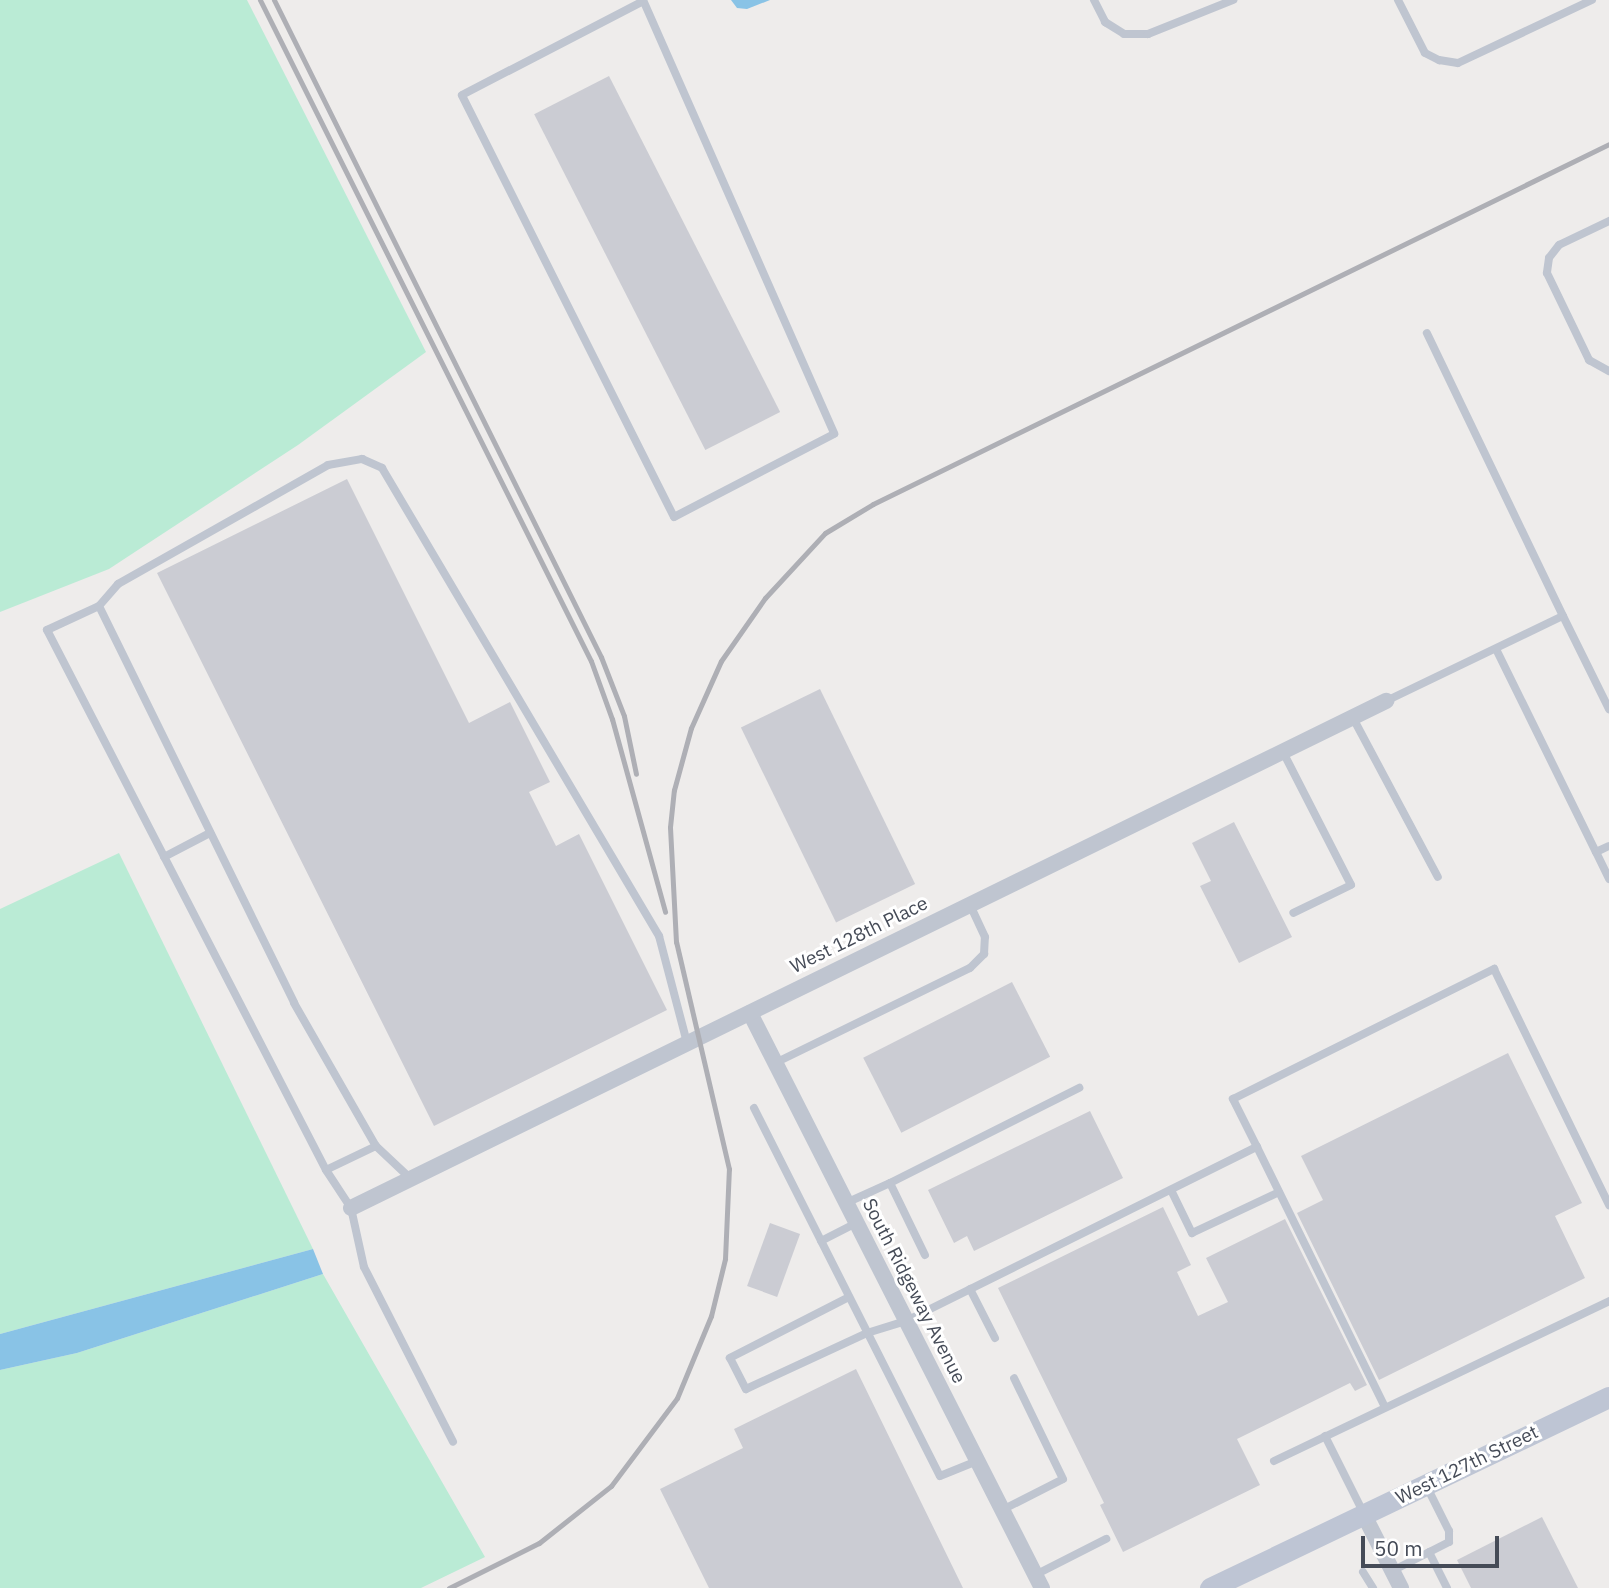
<!DOCTYPE html>
<html>
<head>
<meta charset="utf-8">
<style>
	body { margin:0 }
	#map { position:relative; width:1609px; height:1588px; overflow:hidden; background:#eeeceb; font-family:"IBM Plex Sans",sans-serif }
	div>[style] { position:absolute }
	.green>* { inset:0; background:#baebd5 }
	.water>* { inset:0; background:#89c3e6 }
	.building>* { inset:0; background:#cbccd3; transform-origin:0 0 }
	.service>* { height:8px; margin:-4px; padding:0 4px; transform-origin:4px; border-radius:4px; background:#bfc5d0 }
	.minor>* { height:16px; margin:-8px; padding:0 8px; transform-origin:8px; border-radius:8px; background:#bfc5d0 }
	.secondary>* { height:21px; margin:-10.5px; padding:0 10.5px; transform-origin:10.5px; border-radius:10.5px; background:#bec5d4 }
	.rail>* { height:5px; margin:-2.5px; padding:0 2.5px; transform-origin:2.5px; border-radius:2.5px; background:#aeafb5 }
	span { translate:-50% -50%; white-space:nowrap; text-align:center; line-height:1.15; -webkit-text-stroke:6px #fff; paint-order:stroke }
	.street-label { font-size:19px; color:#454b57 }
	.scale { position:absolute; left:1361px; top:1536px; width:138px; height:32px; box-sizing:border-box; border:4px solid #454b57; border-top:0; padding-left:9px; font-size:21px; line-height:24px; white-space:nowrap; color:#454b57; -webkit-text-stroke:5px #fff; paint-order:stroke }
</style>
</head>
<body>
<div id="map">
	<div class="green">
		<div style="clip-path:polygon(0 0,247px 0,426px 352px,298px 445px,109px 569px,0 612px)"></div>
		<div style="clip-path:polygon(119px 853px,313px 1249px,0 1334px,0 909px)"></div>
		<div style="clip-path:polygon(323px 1274px,485px 1557px,421px 1588px,0 1588px,0 1370px,77px 1353px)"></div>
	</div>
	<div class="water">
		<div style="clip-path:polygon(731px 0,770px 0,747px 9px,737px 8px)"></div>
		<div style="clip-path:polygon(313px 1249px,323px 1274px,77px 1353px,0 1370px,0 1334px)"></div>
	</div>
	<div class="building">
		<div style="left:609px;top:76px;width:377px;height:84px;rotate:63deg"></div>
		<div style="clip-path:polygon(347px 479px,469px 723px,510px 702px,550px 782px,529px 792px,556px 846px,579px 834px,667px 1010px,434px 1126px,157px 573px)"></div>
		<div style="left:820px;top:689px;width:217px;height:88px;rotate:64deg"></div>
		<div style="clip-path:polygon(1234px 822px,1292px 937px,1239px 963px,1200px 886px,1211px 881px,1192px 843px)"></div>
		<div style="left:1012px;top:982px;width:84px;height:167px;rotate:63deg"></div>
		<div style="clip-path:polygon(1508px 1053px,1582px 1203px,1555px 1216px,1585px 1278px,1379px 1380px,1297px 1213px,1323px 1200px,1301px 1156px)"></div>
		<div style="clip-path:polygon(1090px 1111px,1123px 1178px,974px 1251px,967px 1236px,954px 1243px,928px 1190px)"></div>
		<div style="clip-path:polygon(1163px 1207px,1191px 1265px,1177px 1272px,1198px 1316px,1228px 1302px,1206px 1258px,1285px 1219px,1367px 1385px,1355px 1391px,1350px 1383px,1237px 1439px,1260px 1485px,1123px 1552px,1100px 1505px,1104px 1503px,998px 1288px)"></div>
		<div style="left:770px;top:1223px;width:32px;height:67px;rotate:20deg"></div>
		<div style="clip-path:polygon(856px 1369px,963px 1588px,709px 1588px,660px 1489px,743px 1448px,734px 1429px)"></div>
		<div style="clip-path:polygon(1542px 1517px,1578px 1588px,1471px 1588px,1457px 1560px)"></div>
	</div>
	<div class="service">
		<div style="left:643px;top:0;width:474px;rotate:66.2deg"></div>
		<div style="left:834px;top:434px;width:180px;rotate:152.6deg"></div>
		<div style="left:674px;top:517px;width:472px;rotate:-116.7deg"></div>
		<div style="left:462px;top:95px;width:204px;rotate:-27.4deg"></div>
		<div style="left:1094px;top:0;width:25px;rotate:63deg"></div>
		<div style="left:1105px;top:22px;width:22px;rotate:32deg"></div>
		<div style="left:1124px;top:34px;width:24px"></div>
		<div style="left:1148px;top:34px;width:92px;rotate:-21.8deg"></div>
		<div style="left:1398px;top:0;width:59px;rotate:63deg"></div>
		<div style="left:1425px;top:53px;width:16px;rotate:27deg"></div>
		<div style="left:1439px;top:60px;width:19px;rotate:9deg"></div>
		<div style="left:1458px;top:63px;width:148px;rotate:-25.2deg"></div>
		<div style="left:1609px;top:221px;width:55px;rotate:154.4deg"></div>
		<div style="left:1559px;top:245px;width:16px;rotate:128deg"></div>
		<div style="left:1549px;top:258px;width:15px;rotate:98deg"></div>
		<div style="left:1547px;top:273px;width:97px;rotate:64.2deg"></div>
		<div style="left:1589px;top:360px;width:23px;rotate:29deg"></div>
		<div style="left:99px;top:606px;width:442px;rotate:63.8deg"></div>
		<div style="left:294px;top:1003px;width:165px;rotate:60.2deg"></div>
		<div style="left:1563px;top:616px;width:104px;rotate:63.7deg"></div>
		<div style="left:1496px;top:649px;width:226px;rotate:63.8deg"></div>
		<div style="left:1596px;top:852px;width:14px;rotate:-25deg"></div>
		<div style="left:1386px;top:701px;width:196px;rotate:-25.7deg"></div>
		<div style="left:1563px;top:616px;width:314px;rotate:-115.7deg"></div>
		<div style="left:1353px;top:718px;width:180px;rotate:61.9deg"></div>
		<div style="left:1283px;top:752px;width:149px;rotate:62.9deg"></div>
		<div style="left:1351px;top:885px;width:64px;rotate:154.2deg"></div>
		<div style="left:1596px;top:852px;width:30px;rotate:64deg"></div>
		<div style="left:164px;top:857px;width:52px;rotate:-27.6deg"></div>
		<div style="left:775px;top:1063px;width:217px;rotate:-26deg"></div>
		<div style="left:970px;top:968px;width:20px;rotate:-45deg"></div>
		<div style="left:984px;top:954px;width:17px;rotate:-87deg"></div>
		<div style="left:985px;top:937px;width:35px;rotate:-115deg"></div>
		<div style="left:754px;top:1108px;width:412px;rotate:63.2deg"></div>
		<div style="left:940px;top:1476px;width:40px;rotate:-22deg"></div>
		<div style="left:1257px;top:1147px;width:54px;rotate:-116.6deg"></div>
		<div style="left:1233px;top:1099px;width:292px;rotate:-26.5deg"></div>
		<div style="left:1494px;top:969px;width:263px;rotate:64deg"></div>
		<div style="left:326px;top:1170px;width:608px;rotate:-117.32deg"></div>
		<div style="left:47px;top:630px;width:57px;rotate:-24.8deg"></div>
		<div style="left:99px;top:606px;width:29px;rotate:-49deg"></div>
		<div style="left:118px;top:584px;width:241px;rotate:-29.5deg"></div>
		<div style="left:328px;top:465px;width:35px;rotate:-10deg"></div>
		<div style="left:362px;top:459px;width:22px;rotate:24deg"></div>
		<div style="left:382px;top:468px;width:544px;rotate:59.38deg"></div>
		<div style="left:659px;top:936px;width:111px;rotate:75.3deg"></div>
		<div style="left:411px;top:1179px;width:48px;rotate:-136.7deg"></div>
		<div style="left:376px;top:1146px;width:55px;rotate:154.4deg"></div>
		<div style="left:326px;top:1170px;width:45px;rotate:56.7deg"></div>
		<div style="left:351px;top:1208px;width:60px;rotate:77.6deg"></div>
		<div style="left:364px;top:1267px;width:196px;rotate:63deg"></div>
		<div style="left:890px;top:1183px;width:212px;rotate:-26.7deg"></div>
		<div style="left:1171px;top:1190px;width:48px;rotate:64deg"></div>
		<div style="left:1192px;top:1233px;width:96px;rotate:-25.2deg"></div>
		<div style="left:846px;top:1203px;width:48px;rotate:-24.4deg"></div>
		<div style="left:890px;top:1183px;width:80px;rotate:64.1deg"></div>
		<div style="left:821px;top:1241px;width:39px;rotate:-27deg"></div>
		<div style="left:970px;top:1289px;width:55px;rotate:63deg"></div>
		<div style="left:849px;top:1297px;width:134px;rotate:152.9deg"></div>
		<div style="left:730px;top:1358px;width:35px;rotate:63deg"></div>
		<div style="left:746px;top:1389px;width:133px;rotate:-24.8deg"></div>
		<div style="left:867px;top:1333px;width:41px;rotate:-17.1deg"></div>
		<div style="left:906px;top:1321px;width:392px;rotate:-26.4deg"></div>
		<div style="left:1257px;top:1147px;width:290px;rotate:63.8deg"></div>
		<div style="left:1325px;top:1436px;width:85px;rotate:63.4deg"></div>
		<div style="left:1274px;top:1461px;width:371px;rotate:-25.5deg"></div>
		<div style="left:1002px;top:1510px;width:68px;rotate:-26.9deg"></div>
		<div style="left:1063px;top:1479px;width:112px;rotate:-115.9deg"></div>
		<div style="left:1429px;top:1552px;width:40px;rotate:63.4deg"></div>
		<div style="left:1392px;top:1571px;width:64px;rotate:-27deg"></div>
		<div style="left:1449px;top:1542px;width:11px;rotate:-90deg"></div>
		<div style="left:1449px;top:1531px;width:51px;rotate:-116.6deg"></div>
		<div style="left:1363px;top:1572px;width:19px;rotate:58deg"></div>
		<div style="left:1035px;top:1575px;width:80px;rotate:-26.9deg"></div>
	</div>
	<div class="minor">
		<div style="left:750px;top:1013px;width:645px;rotate:63.08deg"></div>
		<div style="left:351px;top:1208px;width:1153px;rotate:-26.1deg"></div>
		<div style="left:1364px;top:1515px;width:82px;rotate:63.1deg"></div>
	</div>
	<div class="secondary">
		<div style="left:1210px;top:1588px;width:442px;rotate:-25.6deg"></div>
	</div>
	<div class="rail">
		<div style="left:260px;top:0;width:739px;rotate:63.4deg"></div>
		<div style="left:591px;top:661px;width:62px;rotate:70.1deg"></div>
		<div style="left:612px;top:719px;width:200px;rotate:74.6deg"></div>
		<div style="left:274px;top:0;width:734px;rotate:63.54deg"></div>
		<div style="left:601px;top:657px;width:63px;rotate:68.7deg"></div>
		<div style="left:624px;top:716px;width:59px;rotate:78.3deg"></div>
		<div style="left:449px;top:1588px;width:101px;rotate:-26.6deg"></div>
		<div style="left:539px;top:1543px;width:92px;rotate:-38.4deg"></div>
		<div style="left:611px;top:1486px;width:110px;rotate:-53.1deg"></div>
		<div style="left:677px;top:1398px;width:89px;rotate:-67.5deg"></div>
		<div style="left:711px;top:1316px;width:59px;rotate:-76.2deg"></div>
		<div style="left:725px;top:1259px;width:90px;rotate:-87.5deg"></div>
		<div style="left:729px;top:1169px;width:233px;rotate:-103.1deg"></div>
		<div style="left:676px;top:942px;width:115px;rotate:-93deg"></div>
		<div style="left:670px;top:827px;width:37px;rotate:-84deg"></div>
		<div style="left:674px;top:790px;width:64px;rotate:-74.7deg"></div>
		<div style="left:691px;top:728px;width:73px;rotate:-65.9deg"></div>
		<div style="left:721px;top:661px;width:77px;rotate:-55.1deg"></div>
		<div style="left:765px;top:598px;width:88px;rotate:-47.3deg"></div>
		<div style="left:825px;top:533px;width:56px;rotate:-31.1deg"></div>
		<div style="left:873px;top:504px;width:819px;rotate:-26.06deg"></div>
	</div>
	<div class="street-label">
		<span style="left:859px;top:935px;rotate:-26deg">West 128th Place</span>
		<span style="left:914px;top:1291px;rotate:63deg">South Ridgeway Avenue</span>
		<span style="left:1467px;top:1465px;rotate:-26deg">West 127th Street</span>
	</div>
	<div class="scale">50 m</div>
</div>
</body>
</html>
